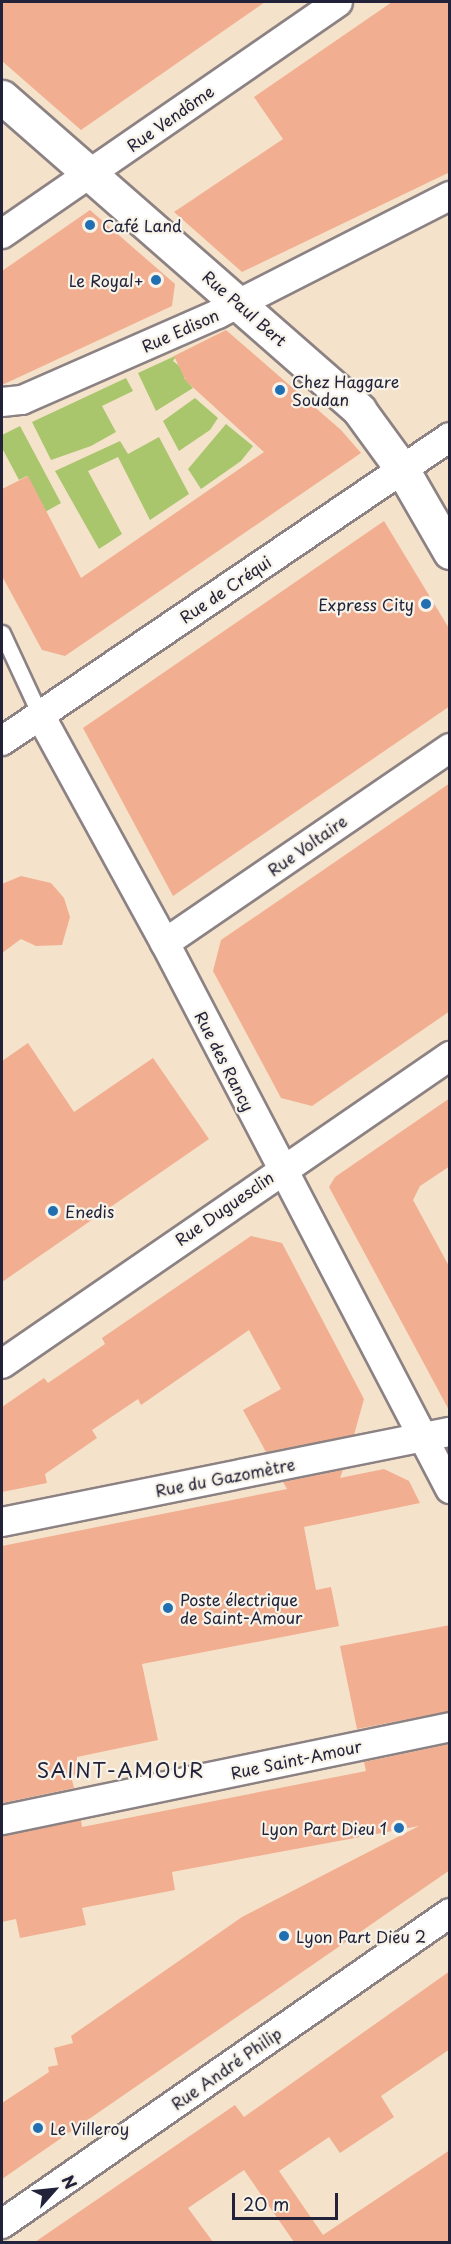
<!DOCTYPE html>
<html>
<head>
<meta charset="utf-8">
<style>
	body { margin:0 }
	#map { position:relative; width:451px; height:2244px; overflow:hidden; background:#f5e2cb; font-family:"Playpen Sans",sans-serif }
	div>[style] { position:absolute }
	.green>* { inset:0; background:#a9c66d }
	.building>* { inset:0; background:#f2ae90 }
	.roads { filter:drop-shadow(2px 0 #8c8283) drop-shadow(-2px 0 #8c8283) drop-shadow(0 2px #8c8283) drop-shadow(0 -2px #8c8283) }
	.lane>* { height:15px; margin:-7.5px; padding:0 7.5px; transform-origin:7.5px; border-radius:7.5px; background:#fff }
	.street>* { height:28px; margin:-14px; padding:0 14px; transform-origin:14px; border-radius:14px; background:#fff }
	.secondary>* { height:33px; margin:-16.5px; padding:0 16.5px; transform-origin:16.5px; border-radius:16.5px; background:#fff }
	.dots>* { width:16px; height:16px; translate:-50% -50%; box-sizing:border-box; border:3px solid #f7f3e8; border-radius:50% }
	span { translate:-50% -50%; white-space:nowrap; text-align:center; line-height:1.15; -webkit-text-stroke:4.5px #f7f3e8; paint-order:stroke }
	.street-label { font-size:16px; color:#22223b }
	.poi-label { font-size:16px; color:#22223b }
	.left { translate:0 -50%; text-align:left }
	.right { translate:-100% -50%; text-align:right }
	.quarter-label { font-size:20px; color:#22223b; letter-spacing:1.5px }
	.frame { position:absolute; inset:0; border:3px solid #22223b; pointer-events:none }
	.north { position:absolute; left:24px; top:2160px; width:60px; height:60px; -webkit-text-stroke:4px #f7f3e8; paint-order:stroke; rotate:63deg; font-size:16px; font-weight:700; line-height:24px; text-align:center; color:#22223b }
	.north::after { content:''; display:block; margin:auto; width:21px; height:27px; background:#22223b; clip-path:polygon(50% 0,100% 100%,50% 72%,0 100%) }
	.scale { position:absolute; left:232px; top:2193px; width:106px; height:27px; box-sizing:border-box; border:3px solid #22223b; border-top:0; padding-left:8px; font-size:18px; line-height:21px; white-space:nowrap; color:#22223b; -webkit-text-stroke:4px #f7f3e8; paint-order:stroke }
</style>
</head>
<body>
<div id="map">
	<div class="green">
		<div style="clip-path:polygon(177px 355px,173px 361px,187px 372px,184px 378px,193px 388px,156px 411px,138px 373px)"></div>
		<div style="clip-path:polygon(126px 378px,133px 391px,102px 406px,116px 432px,91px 446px,51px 460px,32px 422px)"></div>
		<div style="clip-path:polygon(195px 398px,218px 418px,210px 430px,179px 451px,163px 421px)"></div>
		<div style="clip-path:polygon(226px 424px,253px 446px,241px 461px,201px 489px,188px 469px)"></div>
		<div style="clip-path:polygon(20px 426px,61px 503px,38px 516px,31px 483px,27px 476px,19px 480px,2px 448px,2px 435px)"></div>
		<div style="clip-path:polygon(159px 437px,189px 494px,150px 520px,118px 457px,88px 471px,122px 534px,99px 549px,55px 471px,120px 441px,128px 454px)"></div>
	</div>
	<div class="building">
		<div style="clip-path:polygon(2px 2px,265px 2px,81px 130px,2px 61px)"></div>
		<div style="clip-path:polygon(392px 2px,450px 2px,450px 172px,242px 272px,174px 212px,283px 139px,254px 97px)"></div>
		<div style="clip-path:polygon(90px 210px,175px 284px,172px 306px,2px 385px,2px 271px)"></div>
		<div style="clip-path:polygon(226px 330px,341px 430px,361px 453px,65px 656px,42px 650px,2px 576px,2px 489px,28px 476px,81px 578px,264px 452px,186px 381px,174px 356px)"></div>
		<div style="clip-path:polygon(384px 521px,450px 630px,450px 706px,173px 896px,83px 728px)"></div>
		<div style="clip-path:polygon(450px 783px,450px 1011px,312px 1106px,281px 1098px,213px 971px,221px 940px)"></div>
		<div style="clip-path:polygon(21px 876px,51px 883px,64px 898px,70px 917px,62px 945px,36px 946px,21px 939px,2px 953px,2px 884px)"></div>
		<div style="clip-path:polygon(28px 1043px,74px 1112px,153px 1058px,209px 1139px,2px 1282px,2px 1061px)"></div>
		<div style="clip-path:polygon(450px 1098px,450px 1166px,420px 1186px,413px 1200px,450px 1268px,450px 1412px,329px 1187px,335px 1177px)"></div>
		<div style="clip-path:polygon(251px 1236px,282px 1243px,364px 1399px,354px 1435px,266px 1452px,243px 1410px,281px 1389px,249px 1330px,141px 1405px,138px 1399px,92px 1430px,97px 1438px,45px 1474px,47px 1483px,2px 1492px,2px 1407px,44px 1378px,48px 1383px,105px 1344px,102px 1338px)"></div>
		<div style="clip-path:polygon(384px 1469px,409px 1481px,420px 1503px,304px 1527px,316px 1590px,331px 1587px,339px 1626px,142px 1664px,158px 1740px,77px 1757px,80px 1774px,71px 1776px,74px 1788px,2px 1803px,2px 1546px,287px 1489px,283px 1482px,343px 1470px,340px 1478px)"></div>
		<div style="clip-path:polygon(450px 1625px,450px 1711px,357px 1729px,340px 1646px)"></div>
		<div style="clip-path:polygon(450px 1744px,450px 1870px,2px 2179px,2px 2103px,49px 2072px,48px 2067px,58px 2065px,54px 2048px,73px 2043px,71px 2036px,242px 1917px,419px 1826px,172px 1872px,175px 1890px,82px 1908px,86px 1925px,20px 1938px,16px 1919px,2px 1922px,2px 1836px,81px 1820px,82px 1827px,366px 1771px,364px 1762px)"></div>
		<div style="clip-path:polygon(450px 1971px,450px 2049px,381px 2096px,394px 2117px,340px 2153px,329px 2137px,279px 2171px,323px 2235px,450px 2150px,450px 2242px,294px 2242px,244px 2170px,188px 2208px,213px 2242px,35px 2242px,235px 2105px,244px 2117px)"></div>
	</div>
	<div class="roads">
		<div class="lane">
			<div style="left:2px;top:633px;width:90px;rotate:65.1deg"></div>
		</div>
		<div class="street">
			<div style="left:2px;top:234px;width:408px;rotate:-34.6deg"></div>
			<div style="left:2px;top:402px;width:20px;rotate:-6deg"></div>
			<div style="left:22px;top:400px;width:214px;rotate:-23.7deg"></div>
			<div style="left:218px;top:314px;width:260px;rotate:-27deg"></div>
			<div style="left:40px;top:715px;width:260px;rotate:61.3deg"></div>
			<div style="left:165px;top:943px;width:616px;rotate:62.44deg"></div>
			<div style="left:2px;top:741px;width:541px;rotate:-34.16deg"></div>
			<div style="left:165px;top:943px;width:345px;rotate:-34.4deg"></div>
			<div style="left:2px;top:1364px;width:544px;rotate:-34.51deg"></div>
			<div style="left:2px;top:1522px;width:457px;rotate:-11.4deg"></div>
			<div style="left:2px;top:1820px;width:458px;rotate:-11.7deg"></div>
			<div style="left:2px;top:2224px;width:545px;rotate:-34.77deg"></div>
		</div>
		<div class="secondary">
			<div style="left:2px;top:97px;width:475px;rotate:41.2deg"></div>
			<div style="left:359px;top:410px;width:73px;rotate:53.9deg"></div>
			<div style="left:402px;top:469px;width:96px;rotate:60deg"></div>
		</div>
	</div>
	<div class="dots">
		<div style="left:90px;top:225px;background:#1f6fb2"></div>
		<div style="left:156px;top:280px;background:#1f6fb2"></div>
		<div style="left:280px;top:390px;background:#1f6fb2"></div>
		<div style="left:426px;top:604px;background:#1f6fb2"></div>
		<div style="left:53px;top:1211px;background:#1f6fb2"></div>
		<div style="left:168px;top:1608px;background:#1f6fb2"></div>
		<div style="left:399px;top:1828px;background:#1f6fb2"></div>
		<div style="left:284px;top:1936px;background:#1f6fb2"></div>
		<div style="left:38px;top:2128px;background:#1f6fb2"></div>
	</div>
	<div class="street-label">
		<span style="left:170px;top:118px;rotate:-35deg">Rue Vendôme</span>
		<span style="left:245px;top:308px;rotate:41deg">Rue Paul Bert</span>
		<span style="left:180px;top:330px;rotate:-24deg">Rue Edison</span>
		<span style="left:225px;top:589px;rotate:-34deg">Rue de Créqui</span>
		<span style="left:307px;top:845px;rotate:-35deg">Rue Voltaire</span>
		<span style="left:225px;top:1061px;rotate:63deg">Rue des Rancy</span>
		<span style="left:224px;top:1208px;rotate:-35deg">Rue Duguesclin</span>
		<span style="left:225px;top:1477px;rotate:-11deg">Rue du Gazomètre</span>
		<span style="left:296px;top:1759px;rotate:-12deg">Rue Saint-Amour</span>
		<span style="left:226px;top:2068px;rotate:-35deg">Rue André Philip</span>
	</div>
	<div class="poi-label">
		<span class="left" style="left:102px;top:225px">Café Land</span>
		<span class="right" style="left:144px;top:280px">Le Royal+</span>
		<span class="left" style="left:292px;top:390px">Chez Haggare<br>Soudan</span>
		<span class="right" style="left:414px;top:604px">Express City</span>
		<span class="left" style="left:65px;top:1211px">Enedis</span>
		<span class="left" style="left:180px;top:1608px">Poste électrique<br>de Saint-Amour</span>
		<span class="right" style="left:387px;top:1828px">Lyon Part Dieu 1</span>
		<span class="left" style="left:296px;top:1936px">Lyon Part Dieu 2</span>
		<span class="left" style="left:50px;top:2128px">Le Villeroy</span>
	</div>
	<div class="quarter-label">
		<span style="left:121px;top:1770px">SAINT-AMOUR</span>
	</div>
	<div class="frame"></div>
	<div class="north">N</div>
	<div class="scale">20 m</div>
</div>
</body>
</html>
